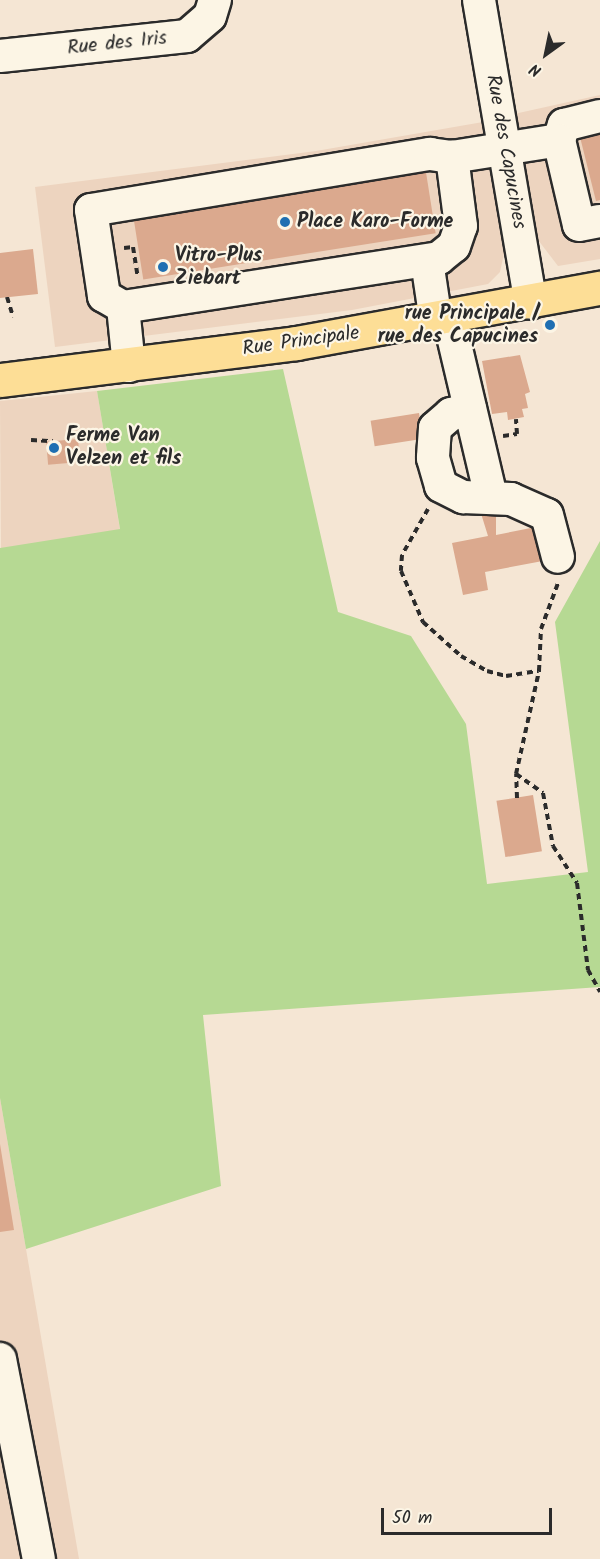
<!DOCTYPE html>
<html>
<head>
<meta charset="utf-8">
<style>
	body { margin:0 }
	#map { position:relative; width:600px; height:1559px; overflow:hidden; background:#f5e6d4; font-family:Kalam,sans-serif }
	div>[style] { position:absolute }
	.built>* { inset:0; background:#edd4bf }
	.green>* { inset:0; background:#b6d993 }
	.building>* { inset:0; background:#dba98e; transform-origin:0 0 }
	.path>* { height:4px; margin-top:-2px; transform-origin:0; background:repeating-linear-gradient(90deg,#2b2b2b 0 6px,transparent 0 10.5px) }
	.roads { filter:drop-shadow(2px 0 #2b2b2b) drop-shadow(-2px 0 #2b2b2b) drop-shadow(0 2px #2b2b2b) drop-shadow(0 -2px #2b2b2b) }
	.minor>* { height:32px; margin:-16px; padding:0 16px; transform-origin:16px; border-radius:16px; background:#fcf5e5 }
	.major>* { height:33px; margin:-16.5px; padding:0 16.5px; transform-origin:16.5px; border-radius:16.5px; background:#fdde96 }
	.dots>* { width:16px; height:16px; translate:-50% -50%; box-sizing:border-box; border:3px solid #fcf5e5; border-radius:50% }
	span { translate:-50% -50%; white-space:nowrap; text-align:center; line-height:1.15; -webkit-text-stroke:4.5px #fcf5e5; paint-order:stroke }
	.street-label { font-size:20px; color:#2b2b2b }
	.poi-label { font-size:20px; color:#2b2b2b; font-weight:700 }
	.left { translate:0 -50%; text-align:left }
	.right { translate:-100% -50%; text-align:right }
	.north { position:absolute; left:516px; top:24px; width:60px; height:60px; -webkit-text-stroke:4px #fcf5e5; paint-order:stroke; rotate:213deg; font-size:16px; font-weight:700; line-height:24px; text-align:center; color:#2b2b2b }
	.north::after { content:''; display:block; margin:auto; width:21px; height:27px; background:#2b2b2b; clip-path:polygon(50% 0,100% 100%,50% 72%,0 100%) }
	.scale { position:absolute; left:381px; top:1508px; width:171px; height:27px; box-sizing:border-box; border:3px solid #2b2b2b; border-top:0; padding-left:8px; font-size:18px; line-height:21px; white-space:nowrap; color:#2b2b2b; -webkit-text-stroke:4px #fcf5e5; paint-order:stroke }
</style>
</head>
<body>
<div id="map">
	<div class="built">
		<div style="clip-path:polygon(600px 95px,600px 259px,558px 266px,535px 236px,514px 114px)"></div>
		<div style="clip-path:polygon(483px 122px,505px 249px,500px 272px,488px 284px,352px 310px,55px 347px,35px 187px,316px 151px)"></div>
		<div style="clip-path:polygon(97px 391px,120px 530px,1px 551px,0 401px)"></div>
		<div style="clip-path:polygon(0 1098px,26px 1249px,79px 1559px,0 1559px)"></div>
	</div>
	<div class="green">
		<div style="clip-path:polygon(283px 369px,338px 612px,411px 636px,466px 724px,487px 884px,588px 872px,555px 622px,600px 541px,600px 987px,203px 1015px,221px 1186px,26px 1249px,0 1098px,0 548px,120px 529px,97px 391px)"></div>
	</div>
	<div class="building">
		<div style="clip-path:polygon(600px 128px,600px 200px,596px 201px,579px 133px)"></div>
		<div style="left:425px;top:166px;width:68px;height:296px;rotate:81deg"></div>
		<div style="clip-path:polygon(33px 249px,38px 294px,0 298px,0 253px)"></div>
		<div style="clip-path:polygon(520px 355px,530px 392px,525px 394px,528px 408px,522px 409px,524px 417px,508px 420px,507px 412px,492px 414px,482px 361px)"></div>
		<div style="left:419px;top:413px;width:26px;height:49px;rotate:81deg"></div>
		<div style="left:78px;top:439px;width:23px;height:32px;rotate:85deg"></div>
		<div style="clip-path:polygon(496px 504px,496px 535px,541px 526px,548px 560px,485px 572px,488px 590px,463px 595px,452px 543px,488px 536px,479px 507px)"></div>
		<div style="left:533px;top:795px;width:57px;height:37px;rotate:81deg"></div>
		<div style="clip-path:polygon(0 1144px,14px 1230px,0 1232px)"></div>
	</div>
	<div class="path">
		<div style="left:124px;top:248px;width:9px;rotate:-6deg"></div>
		<div style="left:133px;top:247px;width:30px;rotate:81deg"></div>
		<div style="left:7px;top:297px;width:21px;rotate:73deg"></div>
		<div style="left:503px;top:436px;width:14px;rotate:-8deg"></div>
		<div style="left:517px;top:434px;width:15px;rotate:-94deg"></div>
		<div style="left:31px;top:440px;width:22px;rotate:3deg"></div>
		<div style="left:428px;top:509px;width:53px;rotate:119.5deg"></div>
		<div style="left:402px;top:555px;width:16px;rotate:94deg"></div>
		<div style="left:401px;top:571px;width:56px;rotate:66.7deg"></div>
		<div style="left:423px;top:622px;width:51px;rotate:41.8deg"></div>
		<div style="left:461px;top:656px;width:30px;rotate:30deg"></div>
		<div style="left:487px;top:671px;width:20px;rotate:15deg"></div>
		<div style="left:506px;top:676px;width:33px;rotate:-9deg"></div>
		<div style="left:516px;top:774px;width:33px;rotate:35deg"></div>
		<div style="left:543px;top:793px;width:54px;rotate:79.3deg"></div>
		<div style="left:553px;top:846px;width:44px;rotate:57deg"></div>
		<div style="left:577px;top:883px;width:88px;rotate:82.8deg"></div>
		<div style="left:588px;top:970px;width:25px;rotate:61deg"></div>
		<div style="left:517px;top:798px;width:24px;rotate:-92deg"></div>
		<div style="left:516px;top:774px;width:106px;rotate:-77.4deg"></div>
		<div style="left:539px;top:671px;width:42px;rotate:-87.3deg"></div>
		<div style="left:541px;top:629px;width:49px;rotate:-69.7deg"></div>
	</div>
	<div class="roads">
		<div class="minor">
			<div style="left:479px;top:0;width:307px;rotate:80.3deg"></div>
			<div style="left:0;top:56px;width:188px;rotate:-6.1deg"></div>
			<div style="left:187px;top:36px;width:30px;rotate:-41deg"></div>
			<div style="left:210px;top:16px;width:17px;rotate:-73deg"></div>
			<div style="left:559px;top:140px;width:16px;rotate:-72deg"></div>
			<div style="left:564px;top:125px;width:37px;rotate:-14deg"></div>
			<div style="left:427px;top:261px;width:61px;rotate:81.5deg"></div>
			<div style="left:123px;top:307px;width:22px;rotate:-150deg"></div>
			<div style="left:104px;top:296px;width:87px;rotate:-98.6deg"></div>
			<div style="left:91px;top:210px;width:344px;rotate:-9.4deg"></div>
			<div style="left:430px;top:154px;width:22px;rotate:8deg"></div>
			<div style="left:449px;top:319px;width:182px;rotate:76.7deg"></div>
			<div style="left:129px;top:366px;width:59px;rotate:-95.8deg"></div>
			<div style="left:123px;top:307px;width:320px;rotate:-8.8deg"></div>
			<div style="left:439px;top:258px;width:19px;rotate:-39deg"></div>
			<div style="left:454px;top:246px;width:21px;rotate:-71deg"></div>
			<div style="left:461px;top:226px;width:70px;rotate:-97.4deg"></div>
			<div style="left:452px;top:157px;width:108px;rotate:-9deg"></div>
			<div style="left:559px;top:140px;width:87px;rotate:76.8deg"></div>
			<div style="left:579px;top:225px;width:21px;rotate:-11deg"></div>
			<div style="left:470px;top:409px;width:20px;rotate:165deg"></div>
			<div style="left:451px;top:414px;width:21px;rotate:139deg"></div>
			<div style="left:435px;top:428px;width:30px;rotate:94deg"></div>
			<div style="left:433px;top:458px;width:29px;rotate:74deg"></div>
			<div style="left:441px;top:486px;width:25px;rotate:27deg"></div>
			<div style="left:463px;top:497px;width:48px;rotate:2.4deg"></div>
			<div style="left:511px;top:499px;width:39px;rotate:24deg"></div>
			<div style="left:547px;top:515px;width:43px;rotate:75.3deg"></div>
			<div style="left:0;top:1359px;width:204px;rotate:79deg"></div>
		</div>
		<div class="major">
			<div style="left:0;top:380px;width:298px;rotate:-7.1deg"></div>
			<div style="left:296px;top:343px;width:309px;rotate:-10.3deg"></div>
		</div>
	</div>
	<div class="dots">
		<div style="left:285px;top:222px;background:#1f6fb2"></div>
		<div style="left:163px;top:267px;background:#1f6fb2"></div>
		<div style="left:550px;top:325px;background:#1f6fb2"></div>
		<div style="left:54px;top:448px;background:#1f6fb2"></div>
	</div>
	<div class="street-label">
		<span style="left:117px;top:44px;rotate:-6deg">Rue des Iris</span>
		<span style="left:505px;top:152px;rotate:80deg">Rue des Capucines</span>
		<span style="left:301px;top:342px;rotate:-8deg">Rue Principale</span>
	</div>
	<div class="poi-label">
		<span class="left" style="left:297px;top:222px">Place Karo-Forme</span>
		<span class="left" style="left:175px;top:268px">Vitro-Plus<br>Ziebart</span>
		<span class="right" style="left:538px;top:326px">rue Principale /<br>rue des Capucines</span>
		<span class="left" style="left:66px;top:448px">Ferme Van<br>Velzen et fils</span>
	</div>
	<div class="north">N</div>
	<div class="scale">50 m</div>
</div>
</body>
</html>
